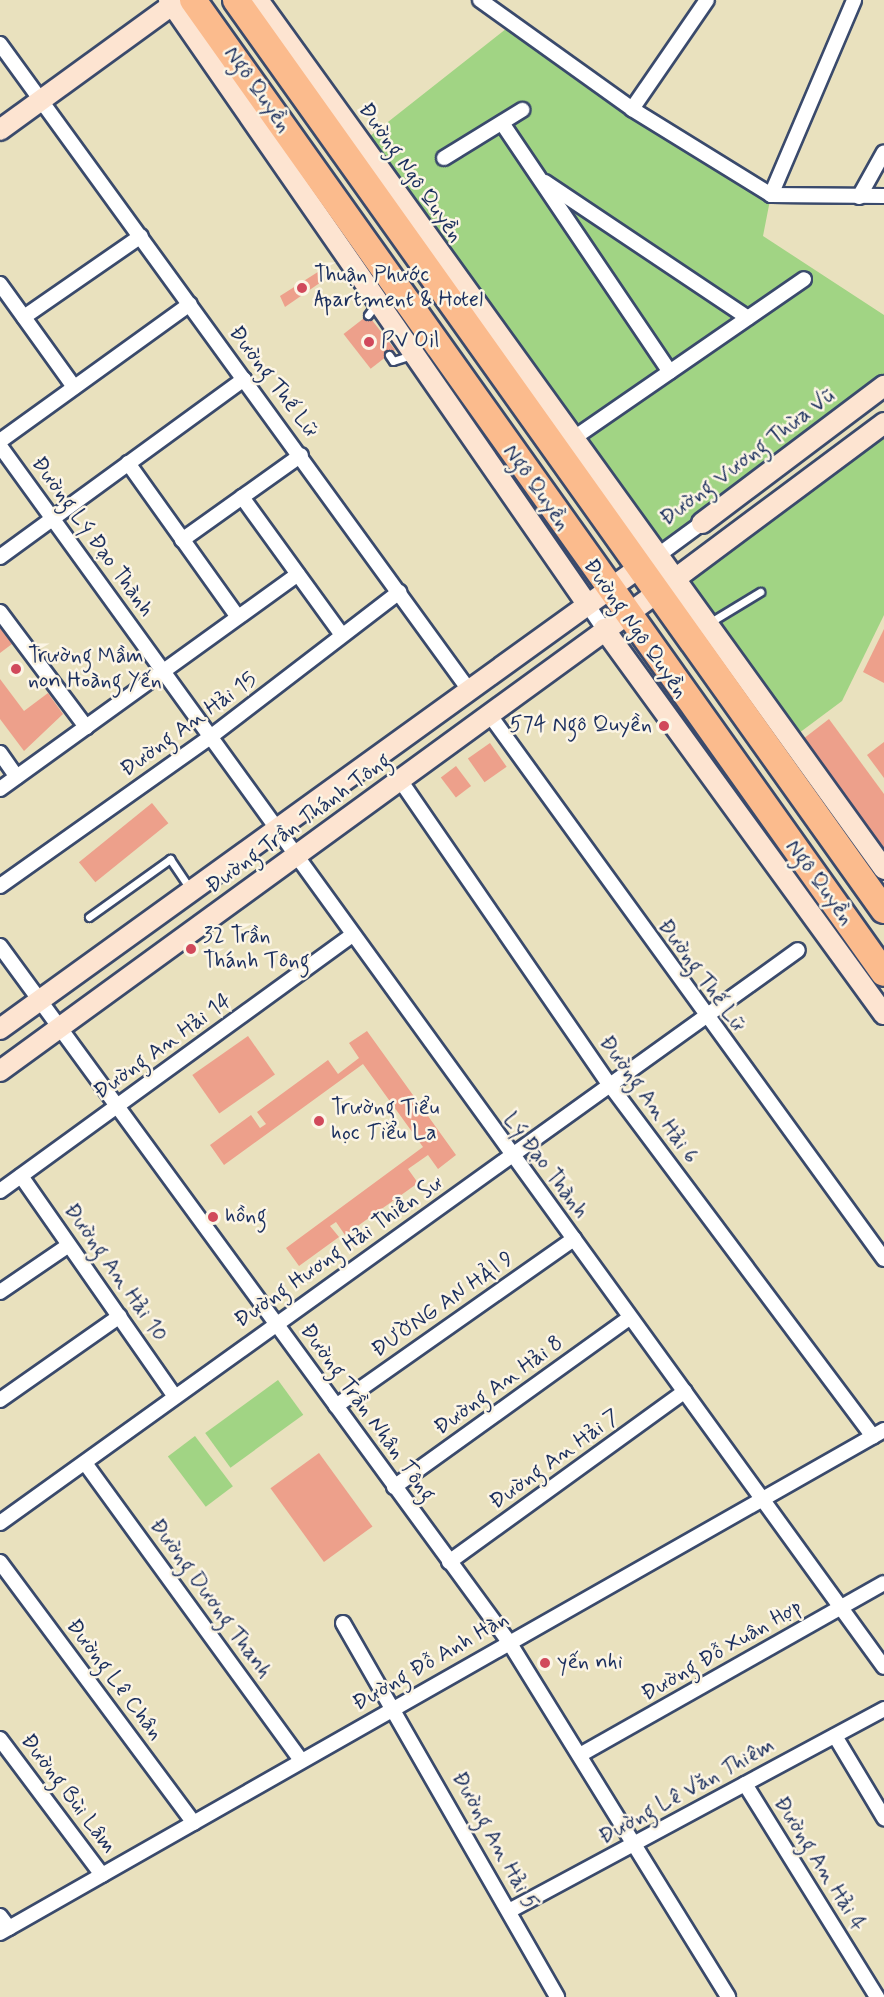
<!DOCTYPE html>
<html>
<head>
<meta charset="utf-8">
<style>
	body { margin:0 }
	#map { position:relative; width:884px; height:1997px; overflow:hidden; background:#e9e1be; font-family:Mynerve,sans-serif }
	div>[style] { position:absolute }
	.green>* { inset:0; background:#a1d484; transform-origin:0 0 }
	.building>* { inset:0; background:#eda08b; transform-origin:0 0 }
	.roads { filter:drop-shadow(2px 0 #3a4a6c) drop-shadow(-2px 0 #3a4a6c) drop-shadow(0 2px #3a4a6c) drop-shadow(0 -2px #3a4a6c) }
	.lane>* { height:7px; margin:-3.5px; padding:0 3.5px; transform-origin:3.5px; border-radius:3.5px; background:#fff }
	.street>* { height:14px; margin:-7px; padding:0 7px; transform-origin:7px; border-radius:7px; background:#fff }
	.secondary>* { height:20px; margin:-10px; padding:0 10px; transform-origin:10px; border-radius:10px; background:#fde4d1 }
	.highway>* { height:26px; margin:-13px; padding:0 13px; transform-origin:13px; border-radius:13px; background:#fbbb8d }
	.dots>* { width:16px; height:16px; translate:-50% -50%; box-sizing:border-box; border:3px solid #fcf5e5; border-radius:50% }
	span { translate:-50% -50%; white-space:nowrap; text-align:center; line-height:1.15; -webkit-text-stroke:5px #fcf5e5; paint-order:stroke }
	.street-label { font-size:22px; color:#1b2f5e }
	.poi-label { font-size:22px; color:#1b2f5e }
	.left { translate:0 -50%; text-align:left }
	.right { translate:-100% -50%; text-align:right }
</style>
</head>
<body>
<div id="map">
	<div class="green">
		<div style="clip-path:polygon(511px 25px,771px 195px,763px 236px,884px 315px,884px 386px,657px 556px,360px 144px)"></div>
		<div style="clip-path:polygon(884px 423px,884px 615px,842px 701px,791px 739px,675px 579px)"></div>
		<div style="left:278px;top:1380px;width:43px;height:90px;rotate:54deg"></div>
		<div style="left:195px;top:1436px;width:63px;height:34px;rotate:53deg"></div>
	</div>
	<div class="building">
		<div style="clip-path:polygon(321px 270px,324px 280px,285px 307px,280px 296px)"></div>
		<div style="left:368px;top:315px;width:44px;height:31px;rotate:52deg"></div>
		<div style="clip-path:polygon(0 627px,12px 644px,0 653px)"></div>
		<div style="clip-path:polygon(884px 629px,884px 683px,863px 672px)"></div>
		<div style="clip-path:polygon(0 679px,24px 711px,48px 693px,63px 714px,24px 751px,0 719px)"></div>
		<div style="clip-path:polygon(829px 719px,884px 794px,884px 850px,803px 739px)"></div>
		<div style="clip-path:polygon(884px 742px,884px 778px,867px 755px)"></div>
		<div style="left:490px;top:743px;width:29px;height:27px;rotate:55deg"></div>
		<div style="left:456px;top:766px;width:25px;height:19px;rotate:53deg"></div>
		<div style="left:152px;top:803px;width:26px;height:94px;rotate:51deg"></div>
		<div style="clip-path:polygon(367px 1031px,456px 1155px,438px 1169px,428px 1155px,408px 1169px,418px 1183px,345px 1235px,336px 1222px,330px 1226px,339px 1237px,299px 1266px,286px 1248px,423px 1147px,363px 1064px,224px 1165px,210px 1145px,251px 1115px,260px 1128px,266px 1124px,257px 1112px,328px 1060px,338px 1074px,359px 1058px,349px 1043px)"></div>
		<div style="left:248px;top:1036px;width:47px;height:68px;rotate:55deg"></div>
		<div style="left:319px;top:1453px;width:91px;height:60px;rotate:54deg"></div>
	</div>
	<div class="roads">
		<div class="lane">
			<div style="left:368px;top:315px;width:15px;rotate:-53deg"></div>
			<div style="left:389px;top:355px;width:7px;rotate:56deg"></div>
			<div style="left:393px;top:361px;width:20px;rotate:-18deg"></div>
			<div style="left:709px;top:623px;width:60px;rotate:-31.3deg"></div>
			<div style="left:89px;top:917px;width:100px;rotate:-35.6deg"></div>
			<div style="left:170px;top:859px;width:36px;rotate:56deg"></div>
		</div>
		<div class="street">
			<div style="left:480px;top:0;width:187px;rotate:35.6deg"></div>
			<div style="left:632px;top:109px;width:163px;rotate:31.7deg"></div>
			<div style="left:771px;top:195px;width:113px;rotate:0.5deg"></div>
			<div style="left:0;top:44px;width:798px;rotate:54.02deg"></div>
			<div style="left:632px;top:109px;width:132px;rotate:-55.5deg"></div>
			<div style="left:502px;top:123px;width:300px;rotate:56deg"></div>
			<div style="left:444px;top:158px;width:92px;rotate:-31.6deg"></div>
			<div style="left:545px;top:182px;width:244px;rotate:33.8deg"></div>
			<div style="left:771px;top:195px;width:212px;rotate:-66.9deg"></div>
			<div style="left:859px;top:197px;width:51px;rotate:-60.9deg"></div>
			<div style="left:0;top:284px;width:127px;rotate:54.3deg"></div>
			<div style="left:24px;top:317px;width:142px;rotate:-34.7deg"></div>
			<div style="left:571px;top:440px;width:283px;rotate:-34.6deg"></div>
			<div style="left:0;top:441px;width:234px;rotate:-35.8deg"></div>
			<div style="left:0;top:446px;width:1507px;rotate:54.1deg"></div>
			<div style="left:128px;top:463px;width:189px;rotate:54.5deg"></div>
			<div style="left:242px;top:497px;width:170px;rotate:54.1deg"></div>
			<div style="left:182px;top:540px;width:146px;rotate:-35.5deg"></div>
			<div style="left:0;top:557px;width:302px;rotate:-36.1deg"></div>
			<div style="left:653px;top:559px;width:61px;rotate:-36.3deg"></div>
			<div style="left:587px;top:604px;width:30px;rotate:56deg"></div>
			<div style="left:0;top:612px;width:144px;rotate:53.2deg"></div>
			<div style="left:489px;top:714px;width:673px;rotate:54.07deg"></div>
			<div style="left:0;top:753px;width:29px;rotate:55deg"></div>
			<div style="left:400px;top:780px;width:370px;rotate:55.5deg"></div>
			<div style="left:610px;top:1085px;width:439px;rotate:53.2deg"></div>
			<div style="left:0;top:789px;width:367px;rotate:-35.8deg"></div>
			<div style="left:0;top:886px;width:256px;rotate:-35.3deg"></div>
			<div style="left:209px;top:738px;width:240px;rotate:-37.5deg"></div>
			<div style="left:0;top:946px;width:862px;rotate:53.82deg"></div>
			<div style="left:509px;top:1642px;width:417px;rotate:58.3deg"></div>
			<div style="left:21px;top:1176px;width:267px;rotate:55.1deg"></div>
			<div style="left:0;top:1191px;width:434px;rotate:-36deg"></div>
			<div style="left:0;top:1292px;width:83px;rotate:-34.3deg"></div>
			<div style="left:0;top:1400px;width:146px;rotate:-35deg"></div>
			<div style="left:336px;top:1406px;width:291px;rotate:-35.1deg"></div>
			<div style="left:85px;top:1463px;width:367px;rotate:54deg"></div>
			<div style="left:394px;top:1487px;width:289px;rotate:-35.7deg"></div>
			<div style="left:0;top:1523px;width:982px;rotate:-35.68deg"></div>
			<div style="left:0;top:1562px;width:325px;rotate:53.4deg"></div>
			<div style="left:449px;top:1562px;width:291px;rotate:-35.9deg"></div>
			<div style="left:343px;top:1623px;width:431px;rotate:60.2deg"></div>
			<div style="left:835px;top:1736px;width:96px;rotate:59.1deg"></div>
			<div style="left:0;top:1739px;width:170px;rotate:53.1deg"></div>
			<div style="left:580px;top:1755px;width:349px;rotate:-29.5deg"></div>
			<div style="left:745px;top:1784px;width:251px;rotate:58.2deg"></div>
			<div style="left:509px;top:1911px;width:426px;rotate:-28.3deg"></div>
			<div style="left:0;top:1916px;width:15px;rotate:53deg"></div>
			<div style="left:0;top:1933px;width:1017px;rotate:-29.64deg"></div>
		</div>
		<div class="secondary">
			<div style="left:169px;top:0;width:735px;rotate:55.31deg"></div>
			<div style="left:258px;top:0;width:1071px;rotate:54.23deg"></div>
			<div style="left:0;top:130px;width:221px;rotate:-36deg"></div>
			<div style="left:702px;top:523px;width:228px;rotate:-37deg"></div>
			<div style="left:675px;top:579px;width:261px;rotate:-36.7deg"></div>
			<div style="left:604px;top:629px;width:476px;rotate:54deg"></div>
			<div style="left:0;top:1029px;width:789px;rotate:-35.82deg"></div>
			<div style="left:0;top:1071px;width:814px;rotate:-36.05deg"></div>
		</div>
		<div class="highway">
			<div style="left:193px;top:0;width:1193px;rotate:54.62deg"></div>
			<div style="left:236px;top:0;width:1117px;rotate:54.55deg"></div>
		</div>
	</div>
	<div class="dots">
		<div style="left:302px;top:288px;background:#d1495b"></div>
		<div style="left:369px;top:342px;background:#d1495b"></div>
		<div style="left:16px;top:669px;background:#d1495b"></div>
		<div style="left:664px;top:726px;background:#d1495b"></div>
		<div style="left:191px;top:949px;background:#d1495b"></div>
		<div style="left:319px;top:1121px;background:#d1495b"></div>
		<div style="left:213px;top:1217px;background:#d1495b"></div>
		<div style="left:545px;top:1663px;background:#d1495b"></div>
	</div>
	<div class="street-label">
		<span style="left:257px;top:90px;rotate:55deg">Ngô Quyền</span>
		<span style="left:410px;top:173px;rotate:55deg">Đường Ngô Quyền</span>
		<span style="left:273px;top:382px;rotate:53deg">Đường Thế Lữ</span>
		<span style="left:748px;top:458px;rotate:-37deg">Đường Vương Thừa Vũ</span>
		<span style="left:536px;top:488px;rotate:55deg">Ngô Quyền</span>
		<span style="left:92px;top:537px;rotate:54deg">Đường Lý Đạo Thành</span>
		<span style="left:635px;top:629px;rotate:55deg">Đường Ngô Quyền</span>
		<span style="left:189px;top:725px;rotate:-36deg">Đường An Hải 15</span>
		<span style="left:299px;top:824px;rotate:-36deg">Đường Trần Thánh Tông</span>
		<span style="left:819px;top:883px;rotate:54deg">Ngô Quyền</span>
		<span style="left:701px;top:976px;rotate:54deg">Đường Thế Lữ</span>
		<span style="left:163px;top:1047px;rotate:-36deg">Đường An Hải 14</span>
		<span style="left:648px;top:1100px;rotate:54deg">Đường An Hải 6</span>
		<span style="left:545px;top:1166px;rotate:53deg">Lý Đạo Thành</span>
		<span style="left:339px;top:1252px;rotate:-35deg">Đường Hương Hải Thiền Sư</span>
		<span style="left:115px;top:1273px;rotate:55deg">Đường An Hải 10</span>
		<span style="left:443px;top:1305px;rotate:-35deg">ĐƯỜNG AN HẢl 9</span>
		<span style="left:499px;top:1386px;rotate:-36deg">Đường An Hải 8</span>
		<span style="left:367px;top:1413px;rotate:54deg">Đường Trần Nhân Tông</span>
		<span style="left:555px;top:1460px;rotate:-36deg">Đường An Hải 7</span>
		<span style="left:210px;top:1599px;rotate:54deg">Đường Dương Thanh</span>
		<span style="left:722px;top:1651px;rotate:-30deg">Đường Đỗ Xuân Hợp</span>
		<span style="left:431px;top:1662px;rotate:-30deg">Đường Đỗ Anh Hàn</span>
		<span style="left:114px;top:1680px;rotate:53deg">Đường Lê Chân</span>
		<span style="left:687px;top:1792px;rotate:-29deg">Đường Lê Văn Thiêm</span>
		<span style="left:68px;top:1794px;rotate:53deg">Đường Bùi Lâm</span>
		<span style="left:494px;top:1841px;rotate:61deg">Đường An Hải 5</span>
		<span style="left:819px;top:1864px;rotate:58deg">Đường An Hải 4</span>
	</div>
	<div class="poi-label">
		<span class="left" style="left:314px;top:288px">Thuận Phước<br>Apartment &amp; Hotel</span>
		<span class="left" style="left:381px;top:342px">PV Oil</span>
		<span class="left" style="left:28px;top:669px">Trường Mầm<br>non Hoàng Yến</span>
		<span class="right" style="left:652px;top:726px">574 Ngô Quyền</span>
		<span class="left" style="left:203px;top:949px">32 Trần<br>Thánh Tông</span>
		<span class="left" style="left:331px;top:1121px">Trường Tiểu<br>học Tiểu La</span>
		<span class="left" style="left:225px;top:1217px">hồng</span>
		<span class="left" style="left:557px;top:1663px">yến nhi</span>
	</div>
</div>
</body>
</html>
